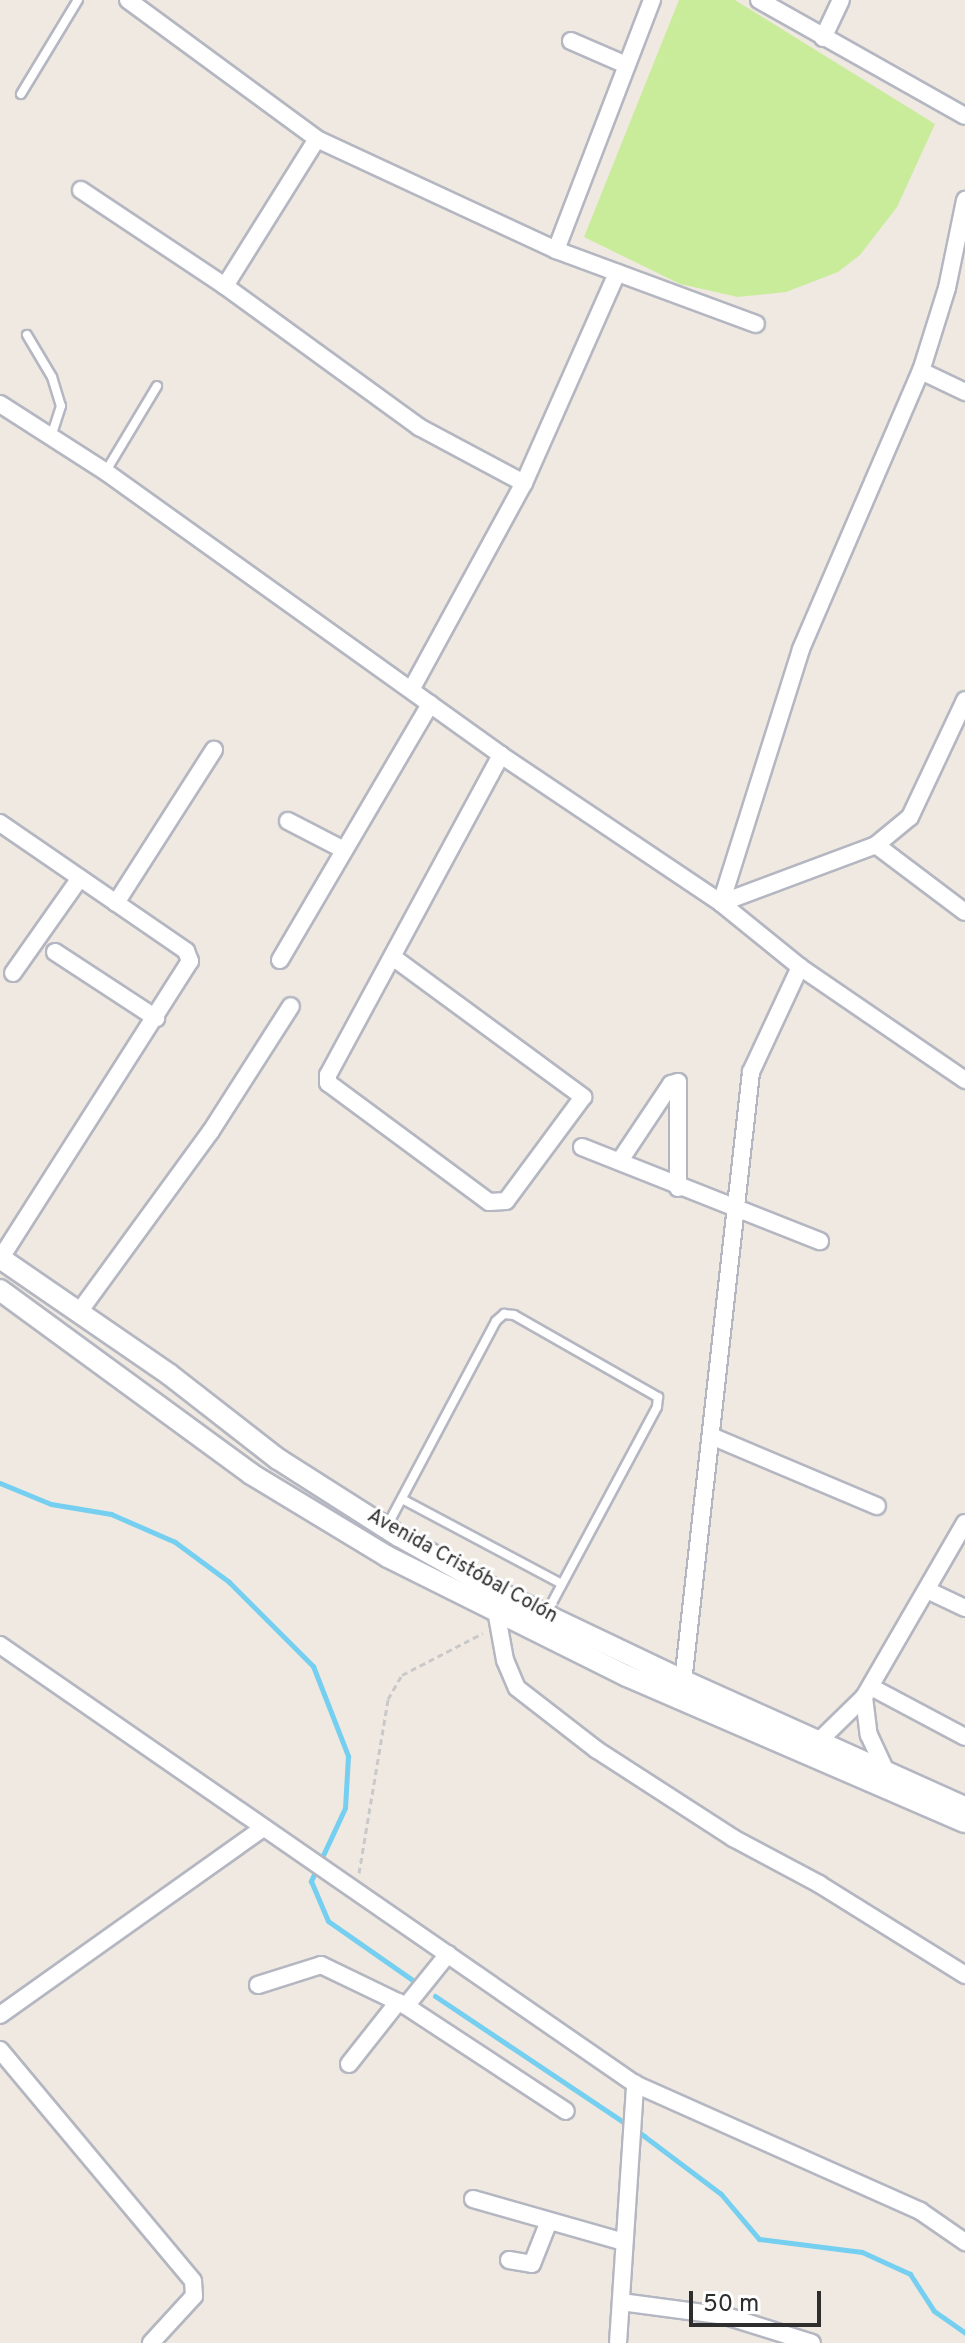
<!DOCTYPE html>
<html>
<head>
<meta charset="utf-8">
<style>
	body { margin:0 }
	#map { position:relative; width:965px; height:2343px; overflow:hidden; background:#efe9e1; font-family:Overpass,sans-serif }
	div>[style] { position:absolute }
	.pitch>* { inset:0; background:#c9ec9a }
	.stream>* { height:5px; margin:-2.5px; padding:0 2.5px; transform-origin:2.5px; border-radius:2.5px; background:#75cff0 }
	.path>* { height:3px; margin-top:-1.5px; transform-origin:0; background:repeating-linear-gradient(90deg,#c9c9c9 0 6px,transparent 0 10px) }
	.roads { filter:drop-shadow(2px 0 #b4b7c1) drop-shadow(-2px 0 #b4b7c1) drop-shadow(0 2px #b4b7c1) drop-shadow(0 -2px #b4b7c1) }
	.service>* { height:8px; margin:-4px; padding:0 4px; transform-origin:4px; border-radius:4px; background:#fff }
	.minor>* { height:16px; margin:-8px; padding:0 8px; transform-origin:8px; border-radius:8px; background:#fff }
	.tertiary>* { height:20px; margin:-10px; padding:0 10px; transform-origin:10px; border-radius:10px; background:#fff }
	span { translate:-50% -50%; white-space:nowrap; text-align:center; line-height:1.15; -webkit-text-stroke:6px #fff; paint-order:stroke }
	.street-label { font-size:20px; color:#2e2e2e }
	.scale { position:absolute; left:689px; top:2291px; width:132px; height:36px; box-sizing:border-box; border:4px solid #2e2e2e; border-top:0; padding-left:10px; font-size:24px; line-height:28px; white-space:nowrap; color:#2e2e2e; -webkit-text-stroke:6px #fff; paint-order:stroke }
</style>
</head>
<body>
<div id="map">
	<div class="pitch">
		<div style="clip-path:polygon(679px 0,735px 0,935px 124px,897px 207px,860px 255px,838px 272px,786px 292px,738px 297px,680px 284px,584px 237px)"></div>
	</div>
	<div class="stream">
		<div style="left:0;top:1483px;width:55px;rotate:22.4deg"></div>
		<div style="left:51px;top:1504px;width:61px;rotate:9.5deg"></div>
		<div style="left:111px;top:1514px;width:70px;rotate:23.6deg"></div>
		<div style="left:175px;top:1542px;width:67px;rotate:36.5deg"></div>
		<div style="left:229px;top:1582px;width:119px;rotate:45deg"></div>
		<div style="left:313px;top:1666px;width:97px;rotate:68.7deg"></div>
		<div style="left:348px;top:1756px;width:52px;rotate:93.3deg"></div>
		<div style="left:345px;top:1808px;width:81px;rotate:115deg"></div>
		<div style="left:311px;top:1881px;width:43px;rotate:67deg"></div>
		<div style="left:328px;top:1921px;width:105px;rotate:34.9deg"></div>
		<div style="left:435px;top:1996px;width:252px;rotate:33.8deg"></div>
		<div style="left:644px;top:2136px;width:96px;rotate:37deg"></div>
		<div style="left:721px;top:2194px;width:59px;rotate:49.8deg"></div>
		<div style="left:759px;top:2239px;width:104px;rotate:7.2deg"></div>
		<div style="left:862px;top:2252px;width:53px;rotate:24.6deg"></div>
		<div style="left:910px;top:2274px;width:44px;rotate:57deg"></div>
		<div style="left:934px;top:2311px;width:38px;rotate:35deg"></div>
	</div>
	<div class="path">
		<div style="left:359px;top:1873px;width:176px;rotate:-80.5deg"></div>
		<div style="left:388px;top:1699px;width:28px;rotate:-60deg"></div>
		<div style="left:402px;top:1675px;width:91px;rotate:-27.4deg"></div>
	</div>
	<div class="roads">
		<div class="service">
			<div style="left:21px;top:94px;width:110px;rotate:-58.8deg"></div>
			<div style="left:27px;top:335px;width:49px;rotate:59.2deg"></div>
			<div style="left:52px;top:377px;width:30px;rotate:73deg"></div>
			<div style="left:61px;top:406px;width:32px;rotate:108deg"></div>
			<div style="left:106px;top:471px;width:99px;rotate:-59deg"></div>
			<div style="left:402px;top:1499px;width:181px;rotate:28deg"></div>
			<div style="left:386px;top:1528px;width:234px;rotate:-62deg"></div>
			<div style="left:496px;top:1321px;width:11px;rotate:-41deg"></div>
			<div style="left:504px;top:1314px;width:10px;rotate:6deg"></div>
			<div style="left:514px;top:1315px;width:166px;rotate:29.7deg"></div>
			<div style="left:658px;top:1397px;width:10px;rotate:96deg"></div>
			<div style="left:657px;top:1407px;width:235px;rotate:118.2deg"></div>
		</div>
		<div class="minor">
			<div style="left:128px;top:0;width:235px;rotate:36.3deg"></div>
			<div style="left:317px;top:139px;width:264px;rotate:24.9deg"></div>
			<div style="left:556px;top:250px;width:213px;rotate:20.3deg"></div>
			<div style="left:759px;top:0;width:236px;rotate:29.4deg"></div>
			<div style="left:823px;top:38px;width:42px;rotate:-64.7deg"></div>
			<div style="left:571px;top:41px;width:58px;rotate:23.5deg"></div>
			<div style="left:81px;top:190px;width:173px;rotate:33.7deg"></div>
			<div style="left:225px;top:286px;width:240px;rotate:36deg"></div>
			<div style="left:419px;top:427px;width:119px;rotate:28.1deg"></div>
			<div style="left:556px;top:250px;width:268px;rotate:-69deg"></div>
			<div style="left:225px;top:286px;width:173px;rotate:-58deg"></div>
			<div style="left:921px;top:371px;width:49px;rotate:25.5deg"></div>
			<div style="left:0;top:404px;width:126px;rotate:32.7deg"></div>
			<div style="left:106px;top:472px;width:486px;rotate:35.6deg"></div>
			<div style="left:501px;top:755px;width:265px;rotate:33.9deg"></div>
			<div style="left:721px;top:903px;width:102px;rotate:39deg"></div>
			<div style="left:800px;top:967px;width:200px;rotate:34.4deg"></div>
			<div style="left:411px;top:690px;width:236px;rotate:-61.4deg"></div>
			<div style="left:524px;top:483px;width:230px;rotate:-66.1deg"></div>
			<div style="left:288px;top:821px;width:63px;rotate:27.4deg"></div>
			<div style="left:0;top:823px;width:226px;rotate:34.5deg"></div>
			<div style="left:186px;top:951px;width:11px;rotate:68deg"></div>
			<div style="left:190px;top:961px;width:352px;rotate:122.5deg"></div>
			<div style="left:876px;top:845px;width:111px;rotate:37deg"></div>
			<div style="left:116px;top:903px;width:182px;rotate:-57.4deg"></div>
			<div style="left:721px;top:903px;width:266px;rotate:-72.5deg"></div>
			<div style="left:801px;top:649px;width:303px;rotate:-66.7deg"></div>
			<div style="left:921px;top:371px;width:87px;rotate:-72.6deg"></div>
			<div style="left:947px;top:288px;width:90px;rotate:-78.4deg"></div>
			<div style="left:721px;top:903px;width:165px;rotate:-20.5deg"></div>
			<div style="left:876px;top:845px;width:44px;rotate:-39.5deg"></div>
			<div style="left:910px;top:817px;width:129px;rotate:-64.8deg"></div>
			<div style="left:55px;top:952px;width:121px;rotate:33.2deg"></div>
			<div style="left:394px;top:958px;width:235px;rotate:36.3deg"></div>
			<div style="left:583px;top:1097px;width:129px;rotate:126.5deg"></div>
			<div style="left:506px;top:1201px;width:17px;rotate:177deg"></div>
			<div style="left:489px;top:1202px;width:200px;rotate:-143.5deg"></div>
			<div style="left:328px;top:1083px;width:8px;rotate:-90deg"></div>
			<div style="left:328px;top:1075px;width:364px;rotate:-61.6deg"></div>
			<div style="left:280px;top:960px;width:297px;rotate:-59.6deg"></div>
			<div style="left:13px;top:973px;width:116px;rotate:-54.8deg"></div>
			<div style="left:582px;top:1147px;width:256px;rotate:21.6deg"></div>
			<div style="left:621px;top:1159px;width:90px;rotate:-56.3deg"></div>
			<div style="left:671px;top:1084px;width:7px;rotate:-16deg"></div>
			<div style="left:678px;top:1082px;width:106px;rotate:90deg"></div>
			<div style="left:79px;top:1312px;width:224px;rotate:-53.9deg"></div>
			<div style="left:211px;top:1131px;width:148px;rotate:-57.4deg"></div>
			<div style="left:711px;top:1436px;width:180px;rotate:22.9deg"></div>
			<div style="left:927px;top:1590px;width:42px;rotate:25.3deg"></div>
			<div style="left:497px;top:1616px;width:45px;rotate:79.7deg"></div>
			<div style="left:505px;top:1660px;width:30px;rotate:67deg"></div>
			<div style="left:517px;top:1688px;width:101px;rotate:37.8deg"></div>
			<div style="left:597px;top:1750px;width:162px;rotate:32.9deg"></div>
			<div style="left:733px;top:1838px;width:98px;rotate:28.1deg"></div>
			<div style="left:819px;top:1884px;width:172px;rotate:31.9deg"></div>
			<div style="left:0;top:1645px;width:772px;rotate:34.66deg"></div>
			<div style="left:635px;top:2084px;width:312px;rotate:24deg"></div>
			<div style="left:920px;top:2211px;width:55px;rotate:34.6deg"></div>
			<div style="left:871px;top:1687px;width:106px;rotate:28deg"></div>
			<div style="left:682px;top:1691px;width:623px;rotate:-83.64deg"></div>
			<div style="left:751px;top:1072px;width:116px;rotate:-65deg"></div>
			<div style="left:864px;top:1697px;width:38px;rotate:83deg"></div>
			<div style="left:869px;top:1735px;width:40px;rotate:65deg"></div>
			<div style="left:821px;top:1739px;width:60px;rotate:-44.3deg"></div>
			<div style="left:864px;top:1697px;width:201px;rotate:-59.9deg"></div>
			<div style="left:448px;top:1954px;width:67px;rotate:128.9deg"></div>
			<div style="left:406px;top:2006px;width:191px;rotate:33.3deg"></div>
			<div style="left:258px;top:1985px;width:66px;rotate:-17.6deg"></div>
			<div style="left:321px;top:1965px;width:85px;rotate:25.7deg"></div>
			<div style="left:0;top:2015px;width:323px;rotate:-35.4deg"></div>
			<div style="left:0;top:2050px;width:301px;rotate:50.1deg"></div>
			<div style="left:193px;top:2281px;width:15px;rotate:86deg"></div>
			<div style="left:194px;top:2296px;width:64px;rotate:132.5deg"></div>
			<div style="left:349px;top:2064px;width:79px;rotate:-51.7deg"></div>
			<div style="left:398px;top:2002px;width:7px;rotate:27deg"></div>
			<div style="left:473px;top:2199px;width:157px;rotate:15.9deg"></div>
			<div style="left:509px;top:2260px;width:23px;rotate:10deg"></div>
			<div style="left:532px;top:2264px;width:46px;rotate:-68.4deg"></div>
			<div style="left:621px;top:2302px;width:106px;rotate:7.6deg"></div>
			<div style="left:726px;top:2316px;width:90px;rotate:17.4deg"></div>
			<div style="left:618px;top:2343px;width:260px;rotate:-86.2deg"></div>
		</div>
		<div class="tertiary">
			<div style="left:0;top:1258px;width:206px;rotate:34.5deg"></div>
			<div style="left:170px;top:1375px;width:137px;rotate:37.9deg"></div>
			<div style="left:278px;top:1459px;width:143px;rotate:32.5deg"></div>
			<div style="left:399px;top:1536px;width:118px;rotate:29.4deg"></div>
			<div style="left:502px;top:1594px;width:202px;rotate:25.5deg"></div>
			<div style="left:684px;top:1681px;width:308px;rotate:24.2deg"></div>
			<div style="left:0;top:1290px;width:311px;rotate:36.2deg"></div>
			<div style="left:251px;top:1474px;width:160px;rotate:31.2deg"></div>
			<div style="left:388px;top:1557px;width:267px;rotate:26.5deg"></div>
			<div style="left:627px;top:1676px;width:368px;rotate:23.4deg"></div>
		</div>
	</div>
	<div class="street-label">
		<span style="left:462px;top:1567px;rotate:29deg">Avenida Cristóbal Colón</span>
	</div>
	<div class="scale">50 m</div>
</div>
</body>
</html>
